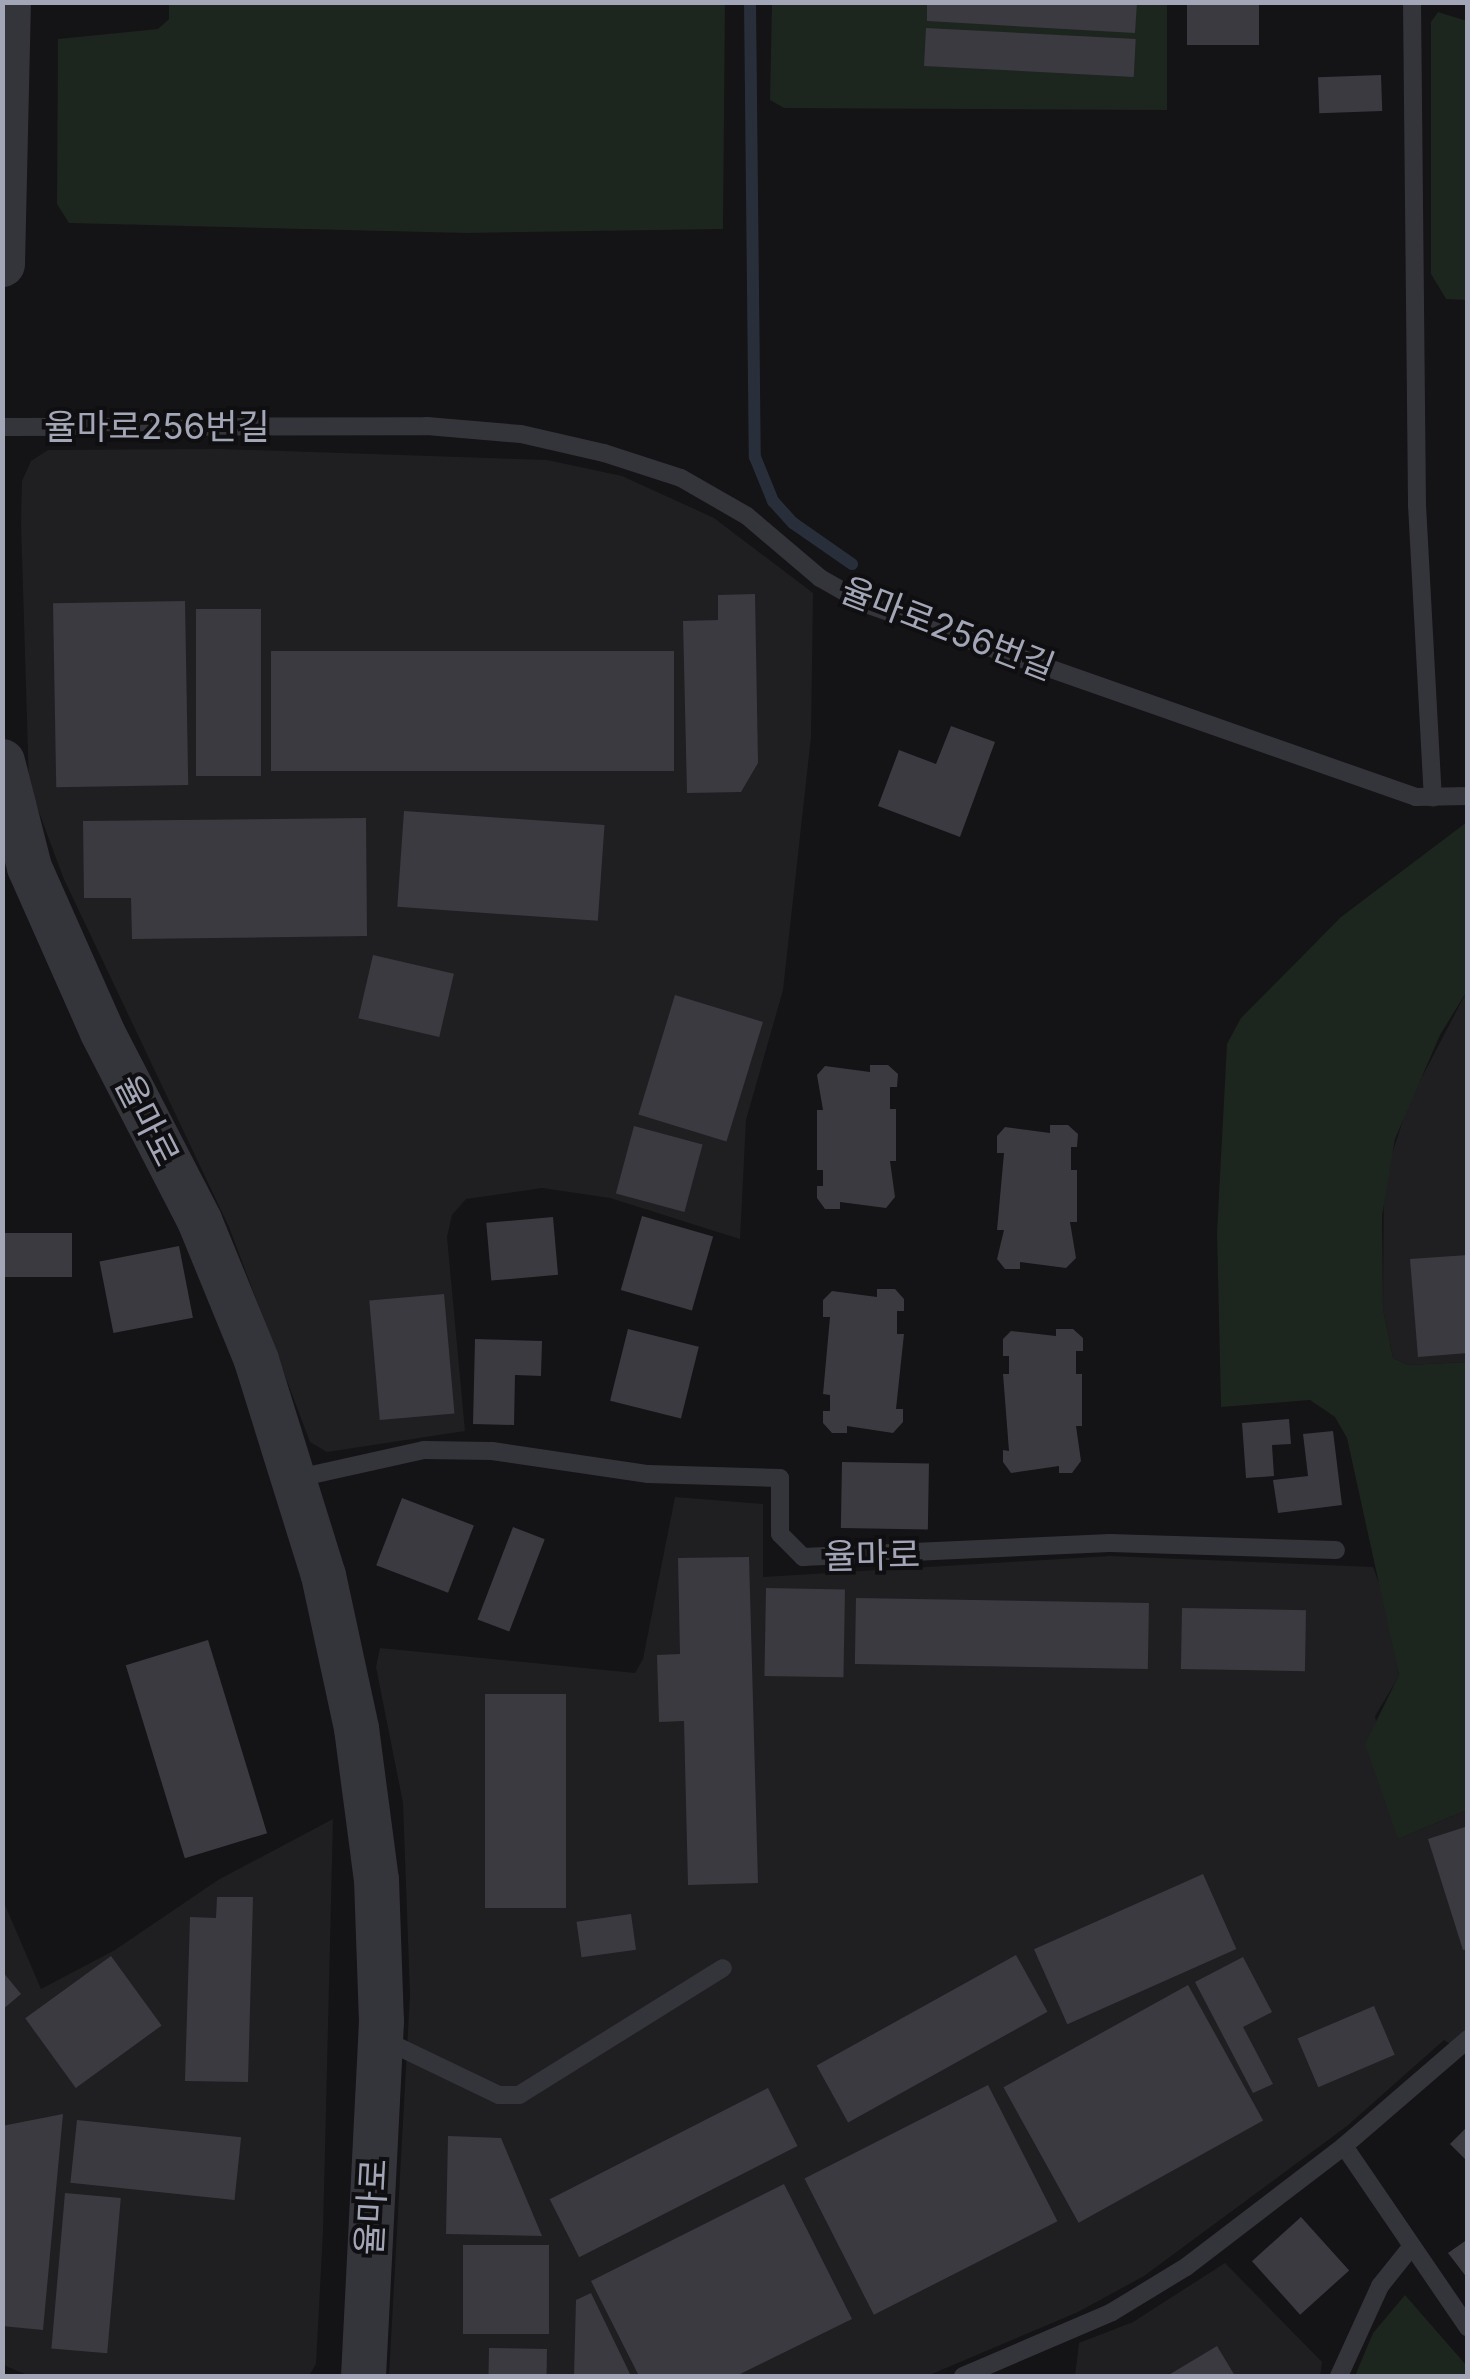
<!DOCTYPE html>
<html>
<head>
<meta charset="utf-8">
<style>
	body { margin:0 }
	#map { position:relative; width:1470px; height:2379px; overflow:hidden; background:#141315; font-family:Inter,"Noto Sans KR",sans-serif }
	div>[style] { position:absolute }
	.built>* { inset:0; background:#1f1f22 }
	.green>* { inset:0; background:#1d251f }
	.stream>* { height:12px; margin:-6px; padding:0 6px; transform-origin:6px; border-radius:6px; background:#282f3a }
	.building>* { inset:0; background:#3b3a40; transform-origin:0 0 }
	.service>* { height:18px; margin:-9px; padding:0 9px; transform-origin:9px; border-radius:9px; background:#34343b }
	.tertiary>* { height:45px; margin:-22.5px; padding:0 22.5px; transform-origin:22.5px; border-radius:22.5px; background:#34343b }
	span { translate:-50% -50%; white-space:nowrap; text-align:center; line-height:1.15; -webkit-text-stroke:8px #0f0e10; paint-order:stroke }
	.street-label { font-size:35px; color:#a3a6b7 }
	.frame { position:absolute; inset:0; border:5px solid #a3a6b7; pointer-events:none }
</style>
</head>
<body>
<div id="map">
	<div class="built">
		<div style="clip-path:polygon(221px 449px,547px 460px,622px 476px,714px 518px,813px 593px,811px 737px,783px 990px,746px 1120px,740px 1239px,610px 1198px,542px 1188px,466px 1199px,452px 1215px,447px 1237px,465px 1431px,327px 1452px,310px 1442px,229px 1227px,63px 877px,29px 785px,21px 522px,22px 481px,31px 461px,48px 450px)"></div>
		<div style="clip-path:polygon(1467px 991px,1467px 1362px,1409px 1365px,1393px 1358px,1383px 1309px,1384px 1178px,1409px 1102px)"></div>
		<div style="clip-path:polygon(675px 1497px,763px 1504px,763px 1577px,1110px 1556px,1373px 1567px,1388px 1608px,1399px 1676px,1375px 1716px,1398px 1839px,1467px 1810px,1467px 2055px,1444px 2040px,1347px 2126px,1144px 2276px,1078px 2312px,927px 2376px,389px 2376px,410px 1995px,403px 1803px,376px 1667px,380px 1648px,635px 1673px,643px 1659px)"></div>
		<div style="clip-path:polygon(333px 1819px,323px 2232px,316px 2364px,309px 2376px,30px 2376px,3px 2365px,2px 1898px,41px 1989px,115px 1950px,218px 1880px)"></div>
		<div style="clip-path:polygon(1225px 2263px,1322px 2362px,1320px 2376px,1075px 2376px,1079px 2343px,1133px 2322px)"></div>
	</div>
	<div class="green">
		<div style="clip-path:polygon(169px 3px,725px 3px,723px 229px,467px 233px,69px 223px,57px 204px,58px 39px,158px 29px,169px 19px)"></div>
		<div style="clip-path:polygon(772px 3px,1167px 3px,1167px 110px,784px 108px,770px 100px)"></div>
		<div style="clip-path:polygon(1438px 12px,1467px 21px,1467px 300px,1446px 299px,1431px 274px,1431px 22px)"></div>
		<div style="clip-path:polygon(1467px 822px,1467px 991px,1440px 1035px,1395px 1139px,1382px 1216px,1383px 1309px,1393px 1358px,1409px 1365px,1467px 1362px,1467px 1810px,1398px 1839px,1365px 1744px,1399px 1675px,1347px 1438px,1335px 1417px,1310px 1400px,1221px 1407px,1217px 1232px,1227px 1044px,1241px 1018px,1341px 917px)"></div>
		<div style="clip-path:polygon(1405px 2295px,1467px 2366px,1467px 2376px,1355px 2376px,1373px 2333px)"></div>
	</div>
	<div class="stream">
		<div style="left:750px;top:2px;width:455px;rotate:89.4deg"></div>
		<div style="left:755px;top:457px;width:48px;rotate:67.8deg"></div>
		<div style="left:773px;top:501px;width:30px;rotate:48deg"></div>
		<div style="left:793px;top:523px;width:72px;rotate:34.8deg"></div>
	</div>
	<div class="building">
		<div style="clip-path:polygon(927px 2px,1137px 2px,1135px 33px,927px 21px)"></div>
		<div style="left:1187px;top:2px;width:72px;height:43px"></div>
		<div style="left:926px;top:28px;width:210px;height:38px;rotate:3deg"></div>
		<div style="left:1381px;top:75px;width:36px;height:63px;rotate:88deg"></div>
		<div style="clip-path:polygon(755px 594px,758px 763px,741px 792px,687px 793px,683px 621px,718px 620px,718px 595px)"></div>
		<div style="left:185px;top:601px;width:184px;height:132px;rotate:89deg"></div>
		<div style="left:196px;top:609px;width:65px;height:167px"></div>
		<div style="left:674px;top:651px;width:120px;height:403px;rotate:90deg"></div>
		<div style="clip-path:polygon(951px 726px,995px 742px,960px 837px,878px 806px,899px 750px,936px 764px)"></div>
		<div style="left:404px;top:811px;width:201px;height:96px;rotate:4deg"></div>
		<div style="clip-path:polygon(366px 818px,367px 936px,132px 939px,131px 898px,84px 898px,83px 821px)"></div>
		<div style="left:373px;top:955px;width:83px;height:65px;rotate:13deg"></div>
		<div style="left:675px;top:995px;width:92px;height:125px;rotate:17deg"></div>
		<div style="clip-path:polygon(870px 1065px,888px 1065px,898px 1074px,897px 1087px,890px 1087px,890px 1109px,896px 1109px,896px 1161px,890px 1161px,895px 1197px,886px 1208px,840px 1202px,840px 1209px,825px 1209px,817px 1198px,817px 1186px,823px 1186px,823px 1170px,817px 1170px,817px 1110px,823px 1110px,817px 1075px,825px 1066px,870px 1072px)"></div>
		<div style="clip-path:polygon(1050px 1125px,1068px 1125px,1078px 1134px,1077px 1147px,1071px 1147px,1071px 1170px,1077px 1170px,1077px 1222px,1070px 1222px,1076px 1258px,1066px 1268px,1020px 1262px,1020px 1269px,1005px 1269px,997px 1259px,1004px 1230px,997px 1230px,1004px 1153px,997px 1153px,997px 1136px,1005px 1127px,1050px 1133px)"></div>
		<div style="left:634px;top:1126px;width:71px;height:70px;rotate:15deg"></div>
		<div style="left:642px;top:1216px;width:74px;height:77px;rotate:16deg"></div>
		<div style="left:553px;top:1217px;width:58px;height:67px;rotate:85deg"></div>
		<div style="left:2px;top:1233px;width:70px;height:44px"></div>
		<div style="left:179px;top:1246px;width:73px;height:81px;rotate:79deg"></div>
		<div style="clip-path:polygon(1468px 1255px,1468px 1353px,1418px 1357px,1410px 1259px)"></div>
		<div style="clip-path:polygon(877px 1289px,895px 1289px,904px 1299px,904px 1311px,897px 1311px,897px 1334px,904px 1334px,896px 1409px,903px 1409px,903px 1422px,893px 1433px,847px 1426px,847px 1433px,832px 1433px,823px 1423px,823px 1411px,830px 1411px,830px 1395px,823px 1394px,830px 1317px,823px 1317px,823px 1300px,832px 1291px,877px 1297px)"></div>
		<div style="left:444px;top:1294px;width:120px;height:75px;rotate:85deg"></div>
		<div style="left:628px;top:1329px;width:73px;height:74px;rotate:14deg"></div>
		<div style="clip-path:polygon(1056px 1329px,1073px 1329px,1083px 1338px,1083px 1351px,1076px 1351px,1076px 1374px,1082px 1374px,1082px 1426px,1076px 1426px,1081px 1461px,1072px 1473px,1059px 1473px,1059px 1466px,1011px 1473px,1003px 1462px,1003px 1450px,1009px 1451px,1003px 1374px,1009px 1374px,1009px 1356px,1003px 1356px,1003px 1339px,1011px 1331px,1056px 1336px)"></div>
		<div style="clip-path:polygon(475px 1339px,542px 1341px,541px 1376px,515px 1375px,514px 1425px,473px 1424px)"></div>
		<div style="clip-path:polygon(1289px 1419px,1291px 1444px,1272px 1445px,1274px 1476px,1246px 1478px,1242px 1423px)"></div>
		<div style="clip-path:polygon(1333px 1431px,1342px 1505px,1278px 1513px,1273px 1480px,1308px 1476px,1303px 1434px)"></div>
		<div style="left:842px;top:1462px;width:87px;height:66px;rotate:1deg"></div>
		<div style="left:402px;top:1498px;width:77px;height:72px;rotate:21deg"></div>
		<div style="left:513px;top:1527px;width:34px;height:99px;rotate:21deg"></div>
		<div style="clip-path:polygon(749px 1557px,758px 1883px,688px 1885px,684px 1721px,659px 1722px,657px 1655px,680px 1654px,678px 1558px)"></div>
		<div style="left:766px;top:1588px;width:79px;height:88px;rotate:1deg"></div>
		<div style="left:856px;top:1598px;width:293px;height:66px;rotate:1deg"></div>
		<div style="left:1182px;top:1608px;width:124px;height:61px;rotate:1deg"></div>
		<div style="left:208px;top:1640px;width:202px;height:86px;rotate:73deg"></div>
		<div style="left:485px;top:1694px;width:81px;height:214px"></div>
		<div style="clip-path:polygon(1468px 1826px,1468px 1949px,1463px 1950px,1428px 1839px)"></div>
		<div style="left:1203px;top:1874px;width:82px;height:185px;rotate:66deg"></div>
		<div style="clip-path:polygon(217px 1897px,253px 1897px,248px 2082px,185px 2081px,190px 1917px,216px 1918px)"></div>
		<div style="left:631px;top:1914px;width:36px;height:55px;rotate:82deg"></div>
		<div style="left:1016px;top:1955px;width:65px;height:228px;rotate:61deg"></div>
		<div style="left:111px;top:1956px;width:86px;height:106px;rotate:54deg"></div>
		<div style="clip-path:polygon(1243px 1957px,1272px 2012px,1243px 2027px,1273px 2084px,1253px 2093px,1195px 1982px)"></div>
		<div style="clip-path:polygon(2px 1971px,21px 1994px,2px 2010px)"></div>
		<div style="left:1188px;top:1985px;width:155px;height:211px;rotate:61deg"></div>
		<div style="left:1374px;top:2006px;width:53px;height:83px;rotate:67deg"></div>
		<div style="left:988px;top:2085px;width:153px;height:206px;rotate:63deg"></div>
		<div style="left:768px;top:2088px;width:65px;height:245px;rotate:63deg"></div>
		<div style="clip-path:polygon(63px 2114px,43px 2330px,2px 2326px,2px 2126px)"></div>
		<div style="left:77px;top:2120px;width:165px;height:63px;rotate:6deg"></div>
		<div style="clip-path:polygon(1468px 2126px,1468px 2162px,1450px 2144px)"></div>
		<div style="clip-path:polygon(448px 2136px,501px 2138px,542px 2236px,446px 2234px)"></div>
		<div style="clip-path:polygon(784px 2184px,852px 2319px,736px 2376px,639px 2376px,591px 2281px)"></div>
		<div style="left:65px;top:2193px;width:56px;height:156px;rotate:5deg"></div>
		<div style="left:1301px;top:2217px;width:72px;height:66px;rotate:48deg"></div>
		<div style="clip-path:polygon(1468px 2239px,1468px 2279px,1448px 2253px)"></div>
		<div style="left:463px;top:2245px;width:86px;height:89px"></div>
		<div style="clip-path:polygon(591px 2293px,631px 2376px,574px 2376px,576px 2300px)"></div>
		<div style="clip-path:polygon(1217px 2346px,1235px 2376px,1167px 2376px)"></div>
		<div style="left:489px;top:2348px;width:58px;height:28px;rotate:1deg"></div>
	</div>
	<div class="service">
		<div style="left:1412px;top:2px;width:503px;rotate:89.43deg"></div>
		<div style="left:1417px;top:505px;width:293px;rotate:86.9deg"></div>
		<div style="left:2px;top:427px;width:425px;rotate:-0.1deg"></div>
		<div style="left:427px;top:426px;width:94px;rotate:4.9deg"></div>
		<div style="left:521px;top:434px;width:85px;rotate:12.9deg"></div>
		<div style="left:604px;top:453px;width:81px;rotate:18deg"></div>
		<div style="left:681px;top:478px;width:76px;rotate:29.9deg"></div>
		<div style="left:747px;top:516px;width:96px;rotate:40.3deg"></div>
		<div style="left:820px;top:578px;width:53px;rotate:29.5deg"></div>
		<div style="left:866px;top:604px;width:583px;rotate:19.34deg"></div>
		<div style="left:1416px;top:797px;width:52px;rotate:-1.1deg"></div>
		<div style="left:298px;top:1478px;width:129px;rotate:-12.5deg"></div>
		<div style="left:424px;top:1450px;width:68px;rotate:0.8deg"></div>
		<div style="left:492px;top:1451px;width:158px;rotate:8.4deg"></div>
		<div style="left:648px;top:1474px;width:132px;rotate:1.7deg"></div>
		<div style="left:780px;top:1478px;width:56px;rotate:90deg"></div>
		<div style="left:780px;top:1534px;width:33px;rotate:45deg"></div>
		<div style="left:803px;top:1557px;width:307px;rotate:-2.6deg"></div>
		<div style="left:1110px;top:1543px;width:226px;rotate:1.8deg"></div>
		<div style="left:380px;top:2038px;width:132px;rotate:25.6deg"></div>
		<div style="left:499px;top:2095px;width:20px"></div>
		<div style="left:519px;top:2095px;width:240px;rotate:-31.9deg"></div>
		<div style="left:1344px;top:2146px;width:220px;rotate:55.7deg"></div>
		<div style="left:963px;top:2376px;width:162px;rotate:-23.2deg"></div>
		<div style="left:1112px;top:2312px;width:87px;rotate:-31.3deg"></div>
		<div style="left:1186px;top:2267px;width:199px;rotate:-37.4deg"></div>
		<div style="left:1344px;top:2146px;width:164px;rotate:-40.8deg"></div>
		<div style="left:1339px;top:2376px;width:99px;rotate:-65.5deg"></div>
		<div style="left:1380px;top:2286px;width:51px;rotate:-51.3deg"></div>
	</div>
	<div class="tertiary">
		<div style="left:2px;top:264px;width:262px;rotate:-88.7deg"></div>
		<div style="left:2px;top:761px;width:109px;rotate:75.7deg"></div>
		<div style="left:29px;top:867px;width:180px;rotate:66.1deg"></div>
		<div style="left:102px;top:1032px;width:212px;rotate:62.7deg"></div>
		<div style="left:199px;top:1220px;width:151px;rotate:67.8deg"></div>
		<div style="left:256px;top:1360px;width:225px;rotate:72.7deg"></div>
		<div style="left:323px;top:1575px;width:157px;rotate:77.8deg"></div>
		<div style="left:356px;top:1728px;width:152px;rotate:82.5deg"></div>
		<div style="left:376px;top:1879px;width:142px;rotate:88deg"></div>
		<div style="left:381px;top:2021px;width:355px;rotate:92.9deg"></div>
	</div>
	<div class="street-label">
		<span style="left:157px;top:426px">율마로256번길</span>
		<span style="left:948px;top:628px;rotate:21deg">율마로256번길</span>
		<span style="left:148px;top:1120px;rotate:63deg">율마로</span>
		<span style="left:872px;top:1555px;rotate:-1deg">율마로</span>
		<span style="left:371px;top:2207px;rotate:-87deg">율마로</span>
	</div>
	<div class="frame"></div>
</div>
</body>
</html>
